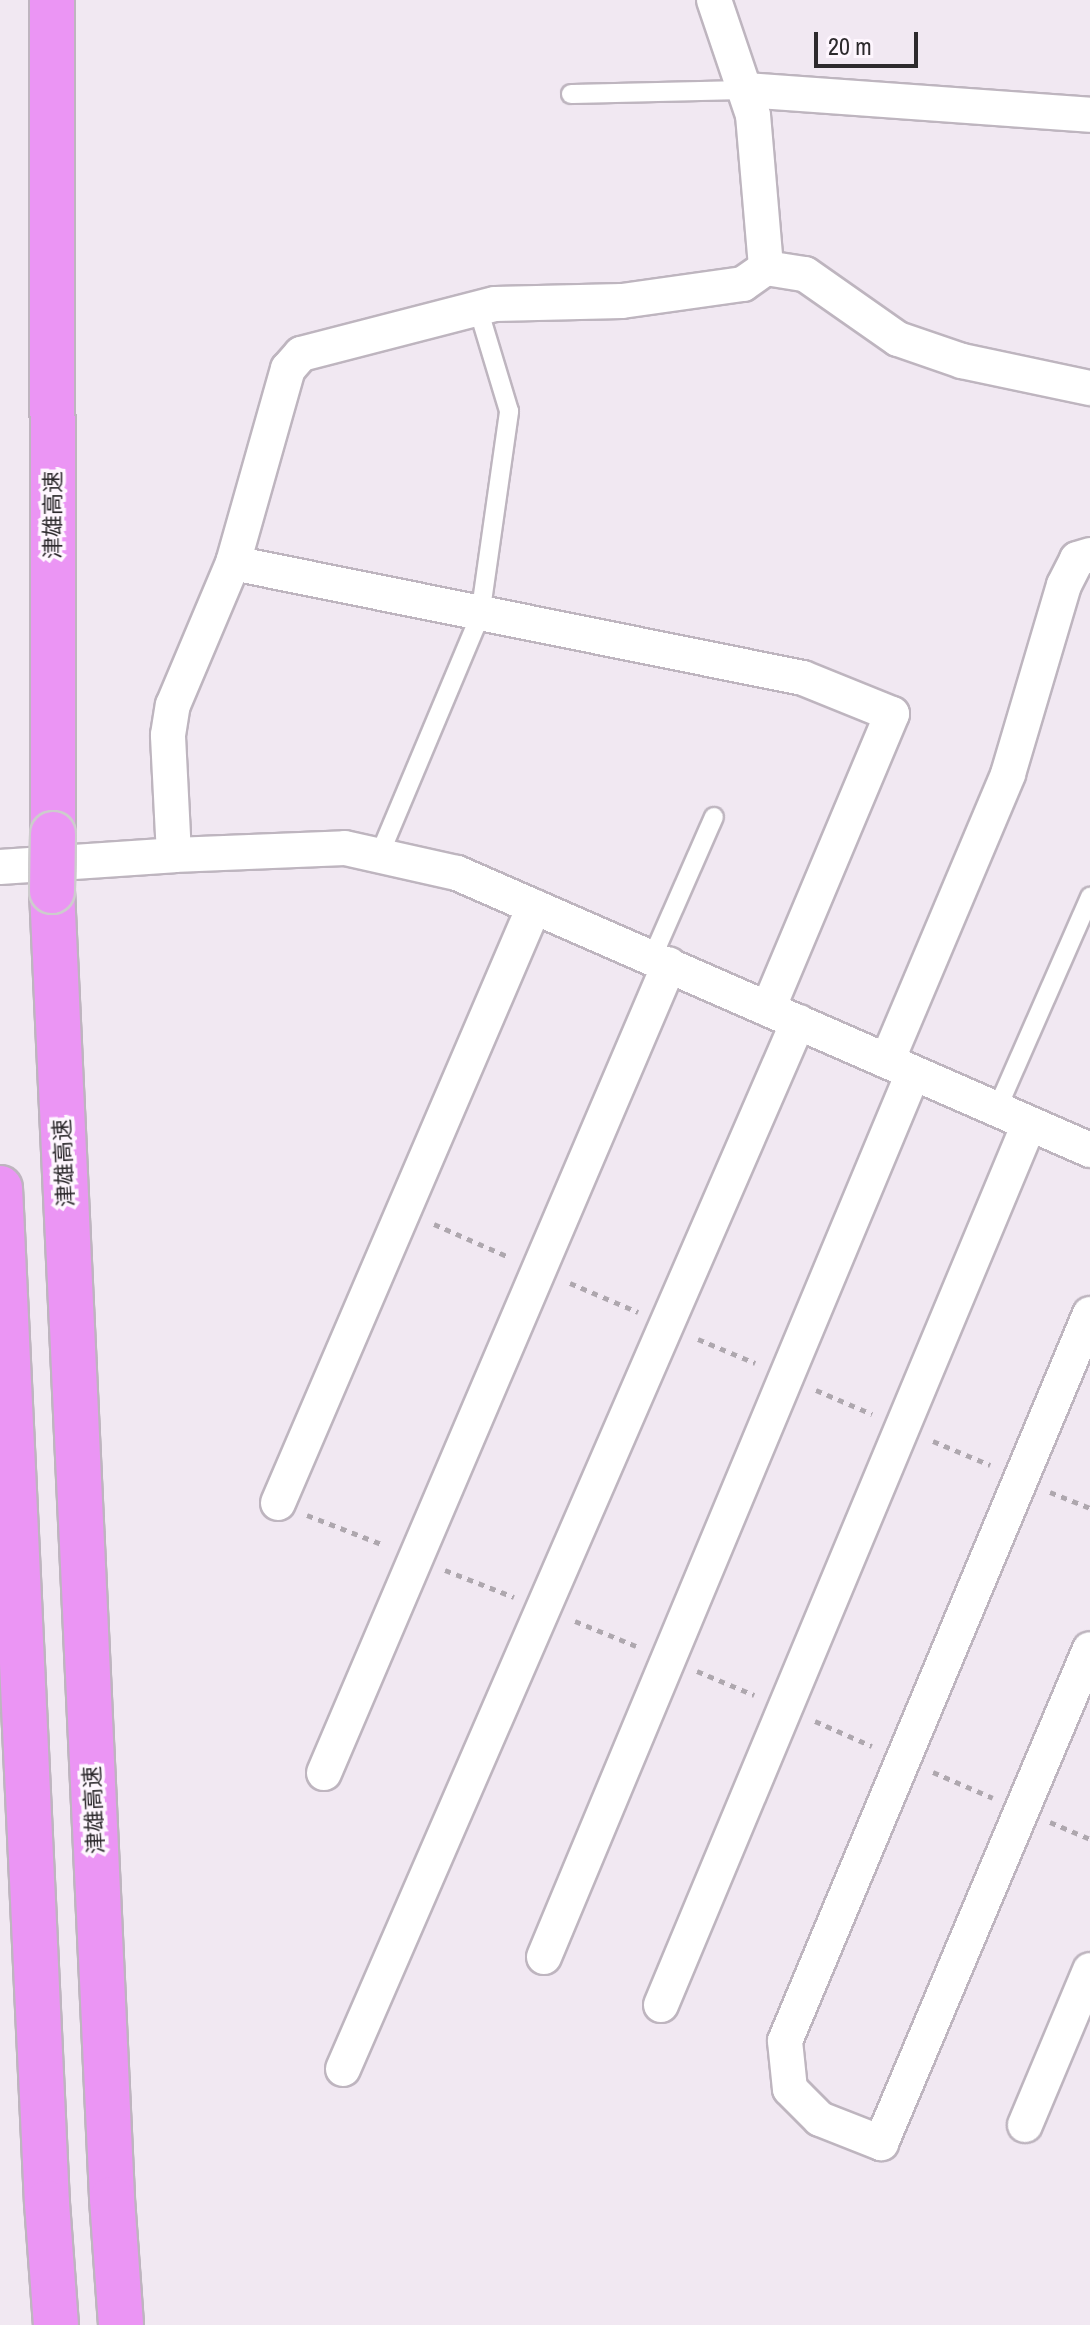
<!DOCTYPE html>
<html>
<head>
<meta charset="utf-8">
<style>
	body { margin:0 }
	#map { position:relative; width:1090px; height:2325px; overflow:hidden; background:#f1e8f2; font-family:"Archivo Narrow","Noto Sans SC",sans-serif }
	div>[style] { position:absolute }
	.path>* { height:5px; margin-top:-2.5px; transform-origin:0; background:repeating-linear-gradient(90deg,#aea7ae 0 6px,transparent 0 12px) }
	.roads { filter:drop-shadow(2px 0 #beb5bf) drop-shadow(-2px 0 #beb5bf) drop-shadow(0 2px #beb5bf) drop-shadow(0 -2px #beb5bf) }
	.service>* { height:18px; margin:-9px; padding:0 9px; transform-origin:9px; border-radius:9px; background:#fff }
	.minor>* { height:34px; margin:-17px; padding:0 17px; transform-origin:17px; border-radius:17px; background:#fff }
	.motorway>* { height:44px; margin:-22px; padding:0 22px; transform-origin:22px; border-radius:22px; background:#eb95f4 }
	.bridges { filter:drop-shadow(2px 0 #cdcccd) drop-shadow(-2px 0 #cdcccd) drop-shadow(0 2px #cdcccd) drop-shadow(0 -2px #cdcccd) }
	.motorway-bridge>* { height:44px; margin:-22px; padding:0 22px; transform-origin:22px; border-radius:22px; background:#eb95f4 }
	span { translate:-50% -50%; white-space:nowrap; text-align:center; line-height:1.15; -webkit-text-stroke:7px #fef6fe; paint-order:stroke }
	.street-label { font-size:22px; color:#2d2a2d }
	.scale { position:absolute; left:814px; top:32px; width:104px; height:36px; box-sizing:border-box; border:4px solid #2d2a2d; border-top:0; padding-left:10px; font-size:24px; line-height:28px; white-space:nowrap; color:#2d2a2d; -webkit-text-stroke:6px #fef6fe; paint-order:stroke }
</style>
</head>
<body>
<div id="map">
	<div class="path">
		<div style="left:434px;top:1224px;width:82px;rotate:23.7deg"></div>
		<div style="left:570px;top:1283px;width:74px;rotate:23.1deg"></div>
		<div style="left:698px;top:1339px;width:62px;rotate:22.8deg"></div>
		<div style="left:816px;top:1390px;width:61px;rotate:23.2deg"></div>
		<div style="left:933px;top:1441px;width:62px;rotate:22.8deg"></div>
		<div style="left:1050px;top:1492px;width:43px;rotate:21.8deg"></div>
		<div style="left:307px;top:1515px;width:83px;rotate:21.3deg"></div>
		<div style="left:445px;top:1570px;width:74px;rotate:21.4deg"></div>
		<div style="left:575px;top:1621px;width:66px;rotate:22.3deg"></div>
		<div style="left:697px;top:1671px;width:62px;rotate:22.8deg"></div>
		<div style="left:815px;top:1721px;width:62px;rotate:23.7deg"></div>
		<div style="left:933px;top:1772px;width:65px;rotate:23.4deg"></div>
		<div style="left:1050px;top:1822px;width:43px;rotate:23deg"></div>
	</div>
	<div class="roads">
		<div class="service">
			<div style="left:571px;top:94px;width:174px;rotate:-1.3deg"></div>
			<div style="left:379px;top:856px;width:260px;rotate:-67.2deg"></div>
			<div style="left:480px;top:616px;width:207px;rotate:-81.9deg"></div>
			<div style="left:509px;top:411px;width:108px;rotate:-106.8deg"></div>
			<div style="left:652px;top:958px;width:154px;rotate:-66.3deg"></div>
			<div style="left:997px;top:1109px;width:232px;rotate:-66.3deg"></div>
		</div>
		<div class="minor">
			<div style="left:714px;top:0;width:121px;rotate:71.3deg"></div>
			<div style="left:753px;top:115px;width:154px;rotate:85.1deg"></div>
			<div style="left:745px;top:90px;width:346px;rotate:4.1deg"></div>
			<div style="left:233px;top:563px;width:581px;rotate:11.41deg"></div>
			<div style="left:803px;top:678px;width:96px;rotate:22deg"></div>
			<div style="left:892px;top:714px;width:320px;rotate:112.8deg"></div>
			<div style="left:174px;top:855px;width:120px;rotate:-92.9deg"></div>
			<div style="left:168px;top:735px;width:30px;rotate:-81deg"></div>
			<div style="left:173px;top:705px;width:154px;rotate:-67.1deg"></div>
			<div style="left:233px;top:563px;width:202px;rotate:-74.2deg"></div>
			<div style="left:288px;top:369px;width:20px;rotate:-49deg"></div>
			<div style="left:301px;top:354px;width:200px;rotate:-14.5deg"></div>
			<div style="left:495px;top:304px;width:127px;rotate:-1.4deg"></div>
			<div style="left:622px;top:301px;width:122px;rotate:-8deg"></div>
			<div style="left:743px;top:284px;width:28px;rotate:-35deg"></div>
			<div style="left:766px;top:268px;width:39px;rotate:9deg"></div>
			<div style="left:805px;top:274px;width:113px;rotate:35deg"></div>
			<div style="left:898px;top:339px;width:68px;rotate:19deg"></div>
			<div style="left:962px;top:361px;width:131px;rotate:11.9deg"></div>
			<div style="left:0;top:867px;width:174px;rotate:-3.9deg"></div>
			<div style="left:174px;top:855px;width:171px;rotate:-2.3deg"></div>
			<div style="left:345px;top:848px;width:115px;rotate:12.6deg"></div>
			<div style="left:457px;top:873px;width:691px;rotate:23.63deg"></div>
			<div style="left:887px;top:1061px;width:311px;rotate:-67.1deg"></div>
			<div style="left:1008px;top:774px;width:197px;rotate:-73.5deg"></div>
			<div style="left:1064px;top:585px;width:29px;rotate:-63deg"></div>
			<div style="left:1077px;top:559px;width:14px;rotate:-17deg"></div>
			<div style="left:1090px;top:1314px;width:788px;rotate:112.76deg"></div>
			<div style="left:785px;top:2041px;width:48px;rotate:84.1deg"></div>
			<div style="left:790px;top:2089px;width:42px;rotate:45deg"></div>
			<div style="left:820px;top:2119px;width:66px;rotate:21.5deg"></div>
			<div style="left:881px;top:2143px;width:536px;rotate:-67.07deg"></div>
			<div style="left:278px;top:1503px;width:649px;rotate:-66.76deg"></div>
			<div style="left:324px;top:1773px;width:879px;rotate:-66.88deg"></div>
			<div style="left:544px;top:1957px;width:958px;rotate:-67.34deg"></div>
			<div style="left:661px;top:2005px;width:955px;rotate:-67.33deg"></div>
			<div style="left:343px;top:2069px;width:1142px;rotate:-66.51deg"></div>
			<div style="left:1025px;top:2125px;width:168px;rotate:-67.2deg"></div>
		</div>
		<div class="motorway">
			<div style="left:52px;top:0;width:834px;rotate:89.93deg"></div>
			<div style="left:52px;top:891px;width:1309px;rotate:87.37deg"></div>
			<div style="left:112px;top:2199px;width:126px;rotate:85.9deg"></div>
			<div style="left:0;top:1188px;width:1016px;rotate:87.35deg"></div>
			<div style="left:47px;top:2203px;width:122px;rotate:85.8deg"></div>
		</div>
	</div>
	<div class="bridges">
		<div class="motorway-bridge">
			<div style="left:52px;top:891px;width:57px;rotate:-89deg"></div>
		</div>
	</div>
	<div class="street-label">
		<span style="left:53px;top:515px;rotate:-90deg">津雄高速</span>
		<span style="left:64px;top:1163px;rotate:-93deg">津雄高速</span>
		<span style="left:94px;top:1810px;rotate:-93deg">津雄高速</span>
	</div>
	<div class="scale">20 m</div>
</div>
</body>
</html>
